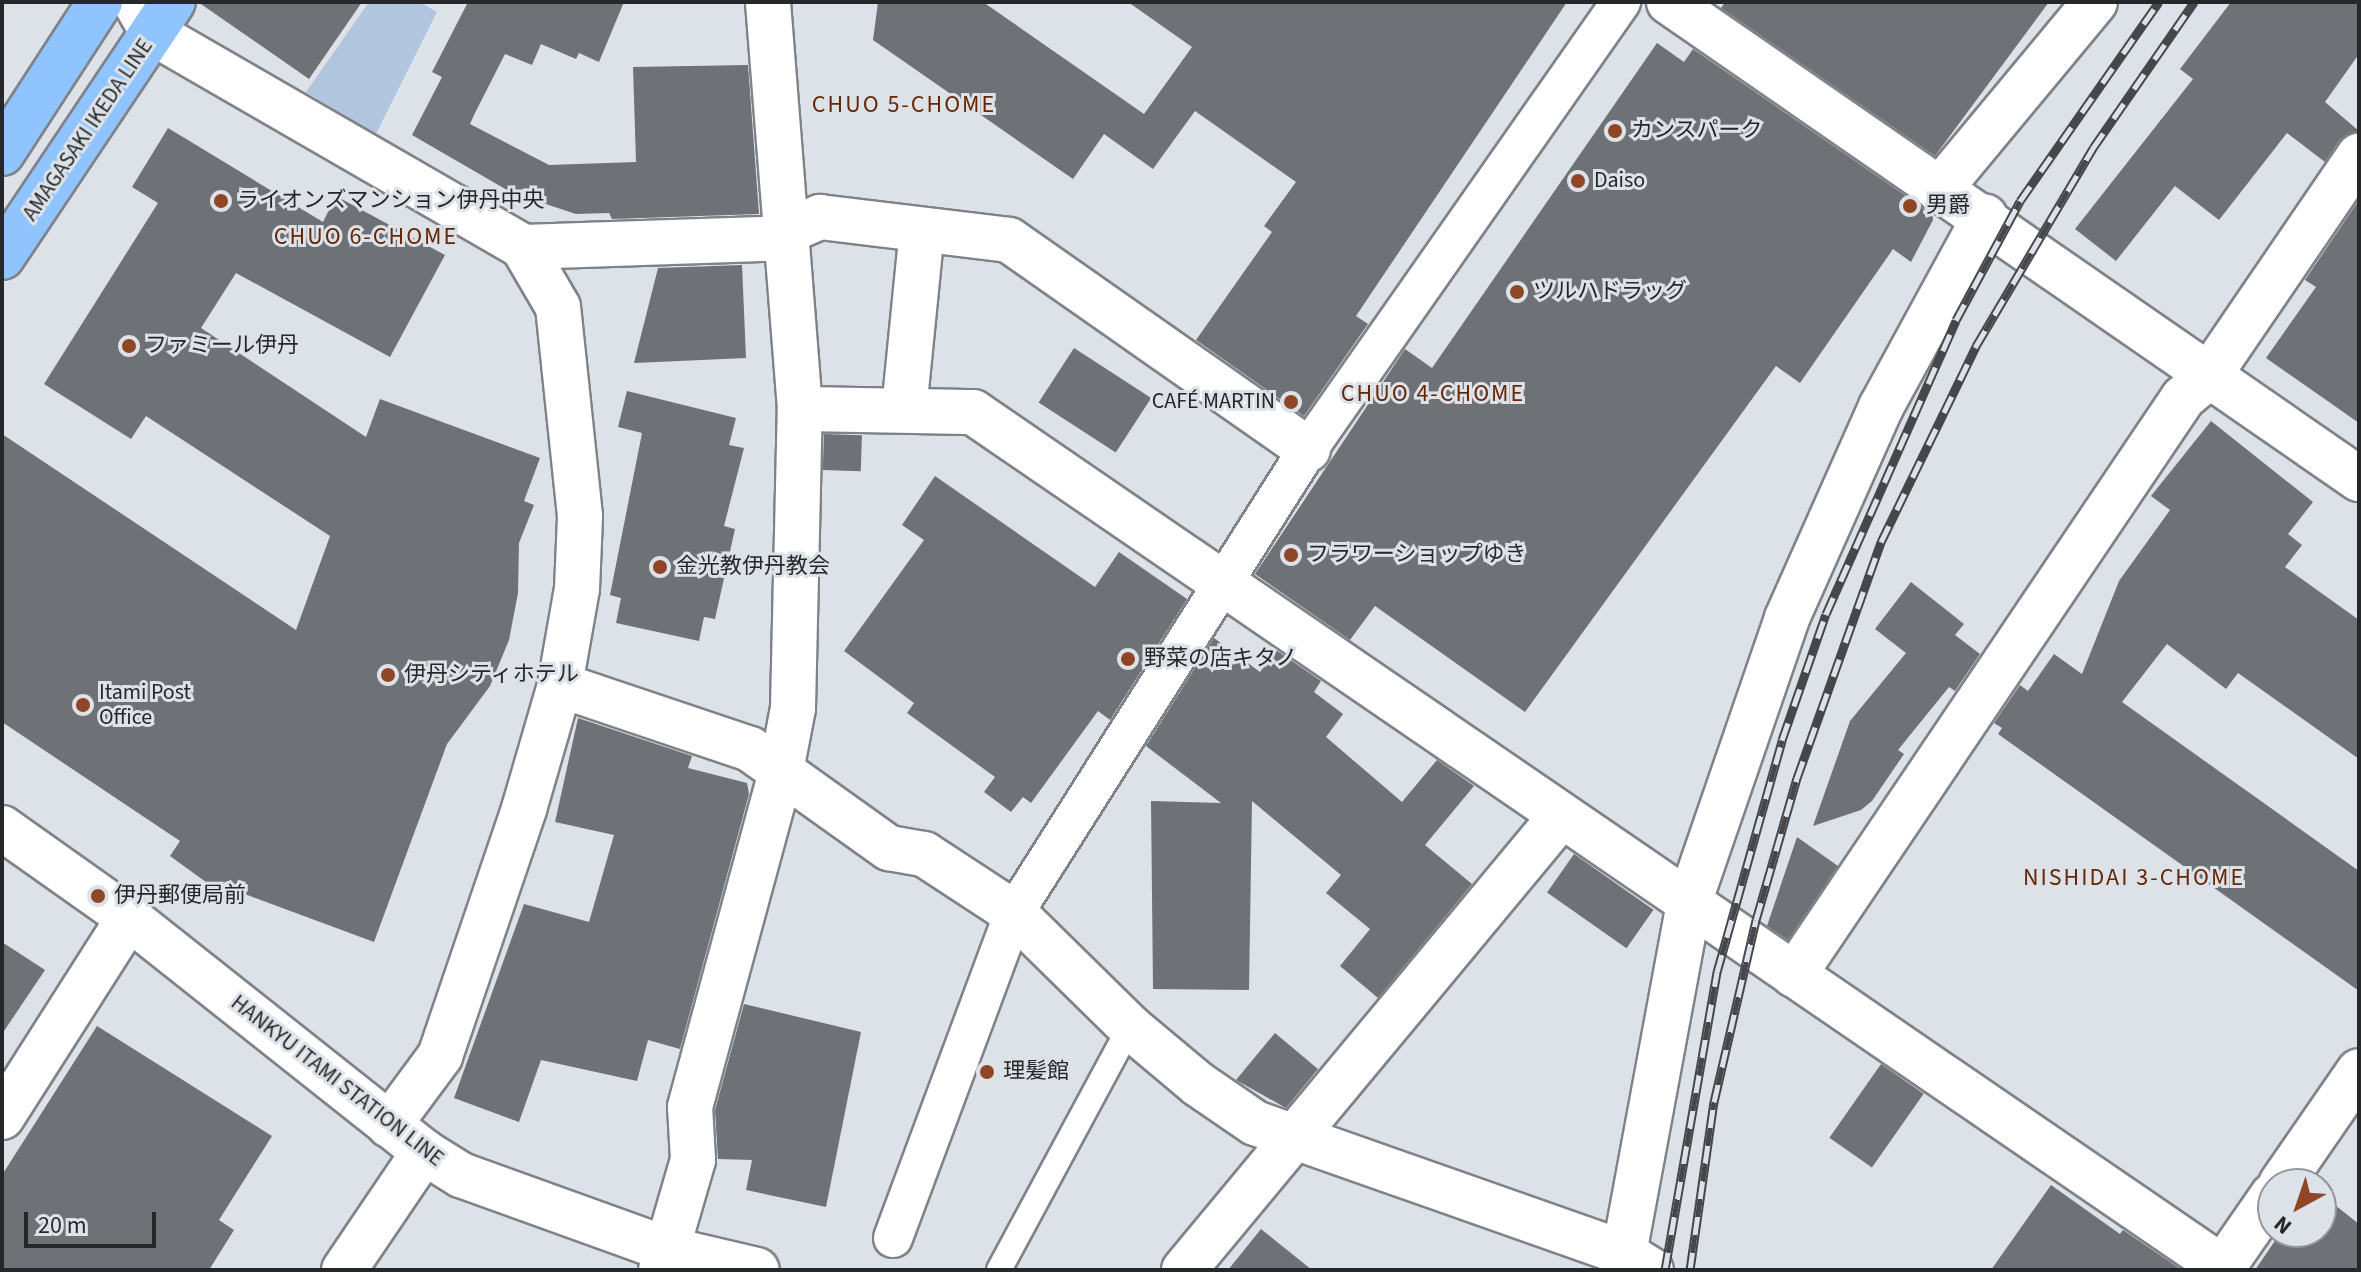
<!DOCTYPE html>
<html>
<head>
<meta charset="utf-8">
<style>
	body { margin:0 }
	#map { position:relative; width:2361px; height:1272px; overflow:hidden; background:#dde2e8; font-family:"Source Sans 3","Noto Sans JP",sans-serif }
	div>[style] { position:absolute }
	.green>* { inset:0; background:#b2c5de }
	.building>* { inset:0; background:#6e7277; transform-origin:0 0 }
	.roads { filter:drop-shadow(2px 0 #7f8389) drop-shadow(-2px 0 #7f8389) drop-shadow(0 2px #7f8389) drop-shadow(0 -2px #7f8389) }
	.service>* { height:24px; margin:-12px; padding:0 12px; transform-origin:12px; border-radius:12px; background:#fff }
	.pedestrian>* { height:38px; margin:-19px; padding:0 19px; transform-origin:19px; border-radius:19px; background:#fff }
	.minor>* { height:44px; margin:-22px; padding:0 22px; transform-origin:22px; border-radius:22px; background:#fff }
	.tertiary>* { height:44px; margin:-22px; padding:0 22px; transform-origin:22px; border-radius:22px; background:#fff }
	.secondary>* { height:44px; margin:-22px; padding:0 22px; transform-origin:22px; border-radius:22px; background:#fff }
	.primary>* { height:44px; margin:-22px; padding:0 22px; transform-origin:22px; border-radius:22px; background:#90c4fe }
	.rail>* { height:9px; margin-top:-4.5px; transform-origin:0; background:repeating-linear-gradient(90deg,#dde2e8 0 18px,#45474a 0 36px); box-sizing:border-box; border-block:2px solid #45474a }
	.dots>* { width:22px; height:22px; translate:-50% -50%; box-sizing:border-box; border:4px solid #dde2e8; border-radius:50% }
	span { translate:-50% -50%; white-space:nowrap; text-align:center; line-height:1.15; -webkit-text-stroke:6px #dde2e8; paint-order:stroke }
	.street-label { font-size:22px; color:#252729 }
	.poi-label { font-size:22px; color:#252729 }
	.left { translate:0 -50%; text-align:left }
	.right { translate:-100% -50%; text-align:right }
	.neighbourhood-label { font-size:24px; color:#662706; letter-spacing:2px }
	.frame { position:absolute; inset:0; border:4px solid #252729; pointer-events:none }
	.north { position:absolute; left:2257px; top:1168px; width:80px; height:80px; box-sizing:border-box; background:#dde2e8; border:2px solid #93979c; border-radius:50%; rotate:220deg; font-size:22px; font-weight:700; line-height:32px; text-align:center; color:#252729 }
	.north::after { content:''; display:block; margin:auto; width:28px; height:36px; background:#8e4626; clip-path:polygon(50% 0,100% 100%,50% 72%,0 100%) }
	.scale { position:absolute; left:24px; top:1212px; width:132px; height:36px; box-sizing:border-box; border:4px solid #252729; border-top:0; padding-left:10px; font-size:24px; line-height:28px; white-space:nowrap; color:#252729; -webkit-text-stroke:6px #dde2e8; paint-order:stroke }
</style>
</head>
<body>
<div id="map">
	<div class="green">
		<div style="clip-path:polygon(369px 2px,420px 2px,437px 12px,376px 134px,306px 92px)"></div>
	</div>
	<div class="building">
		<div style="clip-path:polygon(198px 2px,362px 2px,309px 79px)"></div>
		<div style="clip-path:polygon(468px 2px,624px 2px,599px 62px,579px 53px,576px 59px,541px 44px,532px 65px,505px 54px,474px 115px,470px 124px,549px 165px,636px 162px,633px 67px,748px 65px,759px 214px,612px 219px,609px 213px,576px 214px,512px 193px,412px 135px,442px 77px,432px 72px)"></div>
		<div style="clip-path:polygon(878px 2px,983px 2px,1144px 114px,1192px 47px,1128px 2px,1567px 2px,1356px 316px,1368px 324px,1304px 416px,1196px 340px,1272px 232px,1264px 226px,1296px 182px,1195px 111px,1153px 169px,1104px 134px,1073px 179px,873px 40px)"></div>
		<div style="clip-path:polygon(1725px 2px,2049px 2px,1935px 156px,1721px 8px)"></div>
		<div style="clip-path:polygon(2231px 2px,2359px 2px,2359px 54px,2325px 102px,2359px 131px,2339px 141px,2325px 162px,2287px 133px,2219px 220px,2175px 186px,2116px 261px,2075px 229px,2193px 79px,2180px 69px)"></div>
		<div style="clip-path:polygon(1657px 43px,1684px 62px,1693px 49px,1932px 214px,1933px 220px,1911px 262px,1893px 249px,1800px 383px,1776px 366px,1525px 712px,1375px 606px,1350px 640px,1255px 574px,1405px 349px,1432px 368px)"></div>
		<div style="clip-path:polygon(168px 128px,323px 222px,336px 196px,445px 255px,390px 357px,236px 273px,201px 328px,366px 437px,380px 399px,540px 458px,524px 501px,534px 505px,519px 543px,518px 593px,509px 640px,490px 686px,447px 744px,374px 942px,234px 890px,228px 898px,170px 856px,180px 841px,2px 722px,2px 434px,296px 630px,330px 536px,146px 416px,131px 439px,44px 384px,158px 203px,132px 187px)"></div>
		<div style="clip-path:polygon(2359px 200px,2359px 423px,2266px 358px,2316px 287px,2305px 280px)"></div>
		<div style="clip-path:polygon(742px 265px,746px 358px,634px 363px,658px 268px)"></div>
		<div style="left:1074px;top:348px;width:92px;height:65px;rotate:33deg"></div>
		<div style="clip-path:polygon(627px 391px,736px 418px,729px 445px,744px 448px,724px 526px,735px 529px,715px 619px,704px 617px,699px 641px,616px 623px,621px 598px,610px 595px,642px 433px,618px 427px)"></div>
		<div style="clip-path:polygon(2211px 421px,2313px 502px,2288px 534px,2302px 545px,2285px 567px,2359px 620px,2359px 759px,2238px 673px,2226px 689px,2167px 644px,2122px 702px,2359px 871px,2359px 991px,1998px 734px,2002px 728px,1994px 723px,2020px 685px,2028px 691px,2054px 654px,2082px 674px,2119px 581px,2170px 510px,2151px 496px)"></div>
		<div style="left:824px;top:434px;width:38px;height:36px;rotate:2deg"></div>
		<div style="clip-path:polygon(935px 476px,1095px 587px,1119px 552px,1187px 599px,1110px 720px,1098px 711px,1031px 803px,1023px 797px,1011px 812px,984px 792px,995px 777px,907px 713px,914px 703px,844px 651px,924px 540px,902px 525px)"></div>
		<div style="clip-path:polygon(1911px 582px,1964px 624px,1955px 635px,1980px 654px,1955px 691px,1949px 687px,1898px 750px,1904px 754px,1872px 801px,1861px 810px,1813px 826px,1850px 721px,1906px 653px,1875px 629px)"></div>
		<div style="clip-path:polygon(1214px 638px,1260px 672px,1276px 650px,1321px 681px,1314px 692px,1343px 714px,1326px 737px,1402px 802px,1437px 760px,1474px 786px,1425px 845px,1472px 884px,1378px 998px,1340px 966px,1370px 929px,1326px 893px,1341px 875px,1252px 801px,1249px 990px,1153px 989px,1151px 801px,1221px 803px,1146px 746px)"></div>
		<div style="clip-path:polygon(578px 718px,692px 756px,688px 768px,747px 783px,749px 794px,680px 1049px,648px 1040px,637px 1081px,541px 1060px,519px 1122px,454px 1098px,524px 904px,589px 922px,614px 835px,555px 822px)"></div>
		<div style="clip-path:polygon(1797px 837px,1838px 866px,1788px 940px,1767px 926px)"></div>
		<div style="left:1574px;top:854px;width:97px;height:47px;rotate:35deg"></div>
		<div style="clip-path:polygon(2px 942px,45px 970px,2px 1034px)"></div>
		<div style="clip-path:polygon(744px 1004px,861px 1032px,826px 1207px,746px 1190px,752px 1160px,718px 1159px,715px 1110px)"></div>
		<div style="clip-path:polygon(97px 1026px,272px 1136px,219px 1220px,234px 1230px,209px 1270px,2px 1270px,2px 1175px)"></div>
		<div style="clip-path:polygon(1275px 1033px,1318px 1069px,1286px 1108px,1236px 1080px)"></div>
		<div style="left:1881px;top:1064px;width:52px;height:90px;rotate:35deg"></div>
		<div style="clip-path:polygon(2051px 1185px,2120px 1234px,2123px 1230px,2182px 1270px,1991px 1270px)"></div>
		<div style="clip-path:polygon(2321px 1194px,2359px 1224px,2359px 1270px,2255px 1270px,2281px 1232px,2321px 1232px)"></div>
		<div style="clip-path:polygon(1261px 1229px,1312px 1270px,1228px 1270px)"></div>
	</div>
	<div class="roads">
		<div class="service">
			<div style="left:999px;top:1270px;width:276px;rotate:-61.7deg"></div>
		</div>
		<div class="pedestrian">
			<div style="left:893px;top:1238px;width:347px;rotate:-69.6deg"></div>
			<div style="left:1014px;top:913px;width:549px;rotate:-57.64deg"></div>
			<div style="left:1308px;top:449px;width:546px;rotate:-55deg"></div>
		</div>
		<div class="minor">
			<div style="left:135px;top:2px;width:36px;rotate:60deg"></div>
			<div style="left:153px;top:33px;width:427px;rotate:30deg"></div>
			<div style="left:523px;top:247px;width:246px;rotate:-1.9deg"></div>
			<div style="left:769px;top:239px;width:56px;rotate:-23.3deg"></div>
			<div style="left:820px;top:217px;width:190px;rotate:6.9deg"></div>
			<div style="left:1009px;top:240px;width:365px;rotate:35deg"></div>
			<div style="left:1669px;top:2px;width:839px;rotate:34.66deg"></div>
			<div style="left:1939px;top:190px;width:244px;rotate:-50.3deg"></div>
			<div style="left:800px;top:409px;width:173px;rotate:1deg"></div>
			<div style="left:973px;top:412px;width:1519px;rotate:34.4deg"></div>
			<div style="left:904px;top:410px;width:181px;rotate:-84.3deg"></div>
			<div style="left:560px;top:685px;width:200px;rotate:18.6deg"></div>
			<div style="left:750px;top:749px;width:171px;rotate:35.5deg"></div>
			<div style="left:889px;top:848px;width:36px;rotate:10deg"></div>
			<div style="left:924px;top:854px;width:108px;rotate:33.2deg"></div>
			<div style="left:1014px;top:913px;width:163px;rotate:44.5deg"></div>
			<div style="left:1130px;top:1027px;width:89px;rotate:40deg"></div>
			<div style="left:1198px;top:1084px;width:69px;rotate:34.4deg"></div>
			<div style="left:1255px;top:1123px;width:389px;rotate:19.4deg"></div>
			<div style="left:1622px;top:1252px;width:34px;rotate:32deg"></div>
			<div style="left:1794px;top:975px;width:696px;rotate:-56.01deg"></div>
			<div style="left:2183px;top:398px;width:33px;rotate:-40deg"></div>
			<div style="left:2208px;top:377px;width:268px;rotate:-55.7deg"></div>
			<div style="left:2px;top:1117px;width:236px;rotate:-57.5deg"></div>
			<div style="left:389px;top:1125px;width:86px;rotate:-53.5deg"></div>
			<div style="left:440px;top:1056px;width:261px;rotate:-71.2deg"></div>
			<div style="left:524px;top:809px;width:129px;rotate:-73.8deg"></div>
			<div style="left:560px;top:685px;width:97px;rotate:-80deg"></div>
			<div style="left:577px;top:589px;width:73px;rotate:-87.6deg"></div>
			<div style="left:580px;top:516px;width:210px;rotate:-96deg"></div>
			<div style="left:558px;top:307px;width:69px;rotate:-120.3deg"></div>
			<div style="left:2281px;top:1184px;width:137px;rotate:-55.4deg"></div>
			<div style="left:344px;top:1270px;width:143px;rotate:-55.9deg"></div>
			<div style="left:661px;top:1270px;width:115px;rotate:-73.8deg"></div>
			<div style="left:693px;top:1160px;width:53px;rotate:-93.2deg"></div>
			<div style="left:690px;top:1107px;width:348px;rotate:-74.8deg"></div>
			<div style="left:781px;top:771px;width:64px;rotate:-79.2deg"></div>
			<div style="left:793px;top:708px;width:299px;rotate:-88.7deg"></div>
			<div style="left:800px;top:409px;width:408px;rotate:-94.5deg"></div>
			<div style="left:1184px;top:1270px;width:590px;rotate:-50.29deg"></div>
			<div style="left:2221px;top:1270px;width:91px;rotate:-55.3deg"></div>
		</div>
		<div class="tertiary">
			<div style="left:1621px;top:1270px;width:373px;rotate:-79.5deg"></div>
			<div style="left:1689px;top:903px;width:301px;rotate:-71deg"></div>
			<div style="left:1787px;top:618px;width:231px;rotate:-66deg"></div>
			<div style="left:1881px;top:407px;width:217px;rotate:-61.4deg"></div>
		</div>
		<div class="secondary">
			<div style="left:2px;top:828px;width:156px;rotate:35.3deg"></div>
			<div style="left:129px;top:918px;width:377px;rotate:38.4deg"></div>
			<div style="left:424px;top:1152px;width:44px;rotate:31.9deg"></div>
			<div style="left:461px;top:1175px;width:219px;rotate:19.8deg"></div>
			<div style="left:667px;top:1249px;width:92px;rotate:13.1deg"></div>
		</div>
		<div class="primary">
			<div style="left:2px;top:153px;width:180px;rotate:-57deg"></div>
			<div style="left:2px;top:257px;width:307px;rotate:-56.2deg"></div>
		</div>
	</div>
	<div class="rail">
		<div style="left:1665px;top:1270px;width:303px;rotate:-80.1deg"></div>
		<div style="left:1717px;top:972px;width:241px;rotate:-74.3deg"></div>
		<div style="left:1782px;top:740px;width:133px;rotate:-70.8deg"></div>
		<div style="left:1826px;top:614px;width:321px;rotate:-66.1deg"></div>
		<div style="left:1956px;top:320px;width:135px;rotate:-61.7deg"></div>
		<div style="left:2020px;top:201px;width:243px;rotate:-55.1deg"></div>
		<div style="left:1690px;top:1270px;width:170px;rotate:-81.9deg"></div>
		<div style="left:1714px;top:1102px;width:187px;rotate:-77deg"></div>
		<div style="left:1756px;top:920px;width:148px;rotate:-73.9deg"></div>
		<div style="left:1797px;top:778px;width:251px;rotate:-70.4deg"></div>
		<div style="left:1881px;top:542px;width:218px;rotate:-64.1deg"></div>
		<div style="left:1976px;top:346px;width:230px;rotate:-59.4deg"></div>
		<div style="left:2093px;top:148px;width:178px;rotate:-55.3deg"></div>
	</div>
	<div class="dots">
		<div style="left:1615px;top:131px;background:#8e4626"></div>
		<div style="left:1578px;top:181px;background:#8e4626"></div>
		<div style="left:221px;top:201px;background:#8e4626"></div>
		<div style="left:1910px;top:206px;background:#8e4626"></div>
		<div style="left:1517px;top:292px;background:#8e4626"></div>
		<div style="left:129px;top:346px;background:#8e4626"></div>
		<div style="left:1291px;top:402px;background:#8e4626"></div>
		<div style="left:1291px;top:555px;background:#8e4626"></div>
		<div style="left:660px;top:567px;background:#8e4626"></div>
		<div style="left:1128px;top:659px;background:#8e4626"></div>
		<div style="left:388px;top:675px;background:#8e4626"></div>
		<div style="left:83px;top:705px;background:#8e4626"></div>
		<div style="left:98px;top:896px;background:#8e4626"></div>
		<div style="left:987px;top:1072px;background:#8e4626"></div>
	</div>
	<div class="street-label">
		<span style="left:88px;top:130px;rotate:-56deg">AMAGASAKI IKEDA LINE</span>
		<span style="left:337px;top:1081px;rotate:38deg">HANKYU ITAMI STATION LINE</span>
	</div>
	<div class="poi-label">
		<span class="left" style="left:1631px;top:131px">カンスパーク</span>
		<span class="left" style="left:1594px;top:181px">Daiso</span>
		<span class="left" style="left:237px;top:201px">ライオンズマンション伊丹中央</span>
		<span class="left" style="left:1926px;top:206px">男爵</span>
		<span class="left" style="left:1533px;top:292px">ツルハドラッグ</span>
		<span class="left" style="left:145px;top:346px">ファミール伊丹</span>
		<span class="right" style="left:1275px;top:402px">CAFÉ MARTIN</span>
		<span class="left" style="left:1307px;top:555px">フラワーショップゆき</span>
		<span class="left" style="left:676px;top:567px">金光教伊丹教会</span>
		<span class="left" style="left:1144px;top:659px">野菜の店キタノ</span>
		<span class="left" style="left:404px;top:675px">伊丹シティホテル</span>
		<span class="left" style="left:99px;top:705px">Itami Post<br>Office</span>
		<span class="left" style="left:114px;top:896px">伊丹郵便局前</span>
		<span class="left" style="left:1003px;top:1072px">理髪館</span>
	</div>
	<div class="neighbourhood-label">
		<span style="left:904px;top:105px">CHUO 5-CHOME</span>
		<span style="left:366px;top:237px">CHUO 6-CHOME</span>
		<span style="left:1433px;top:394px">CHUO 4-CHOME</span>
		<span style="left:2134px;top:878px">NISHIDAI 3-CHOME</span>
	</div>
	<div class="frame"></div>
	<div class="north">N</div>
	<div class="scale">20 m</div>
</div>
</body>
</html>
